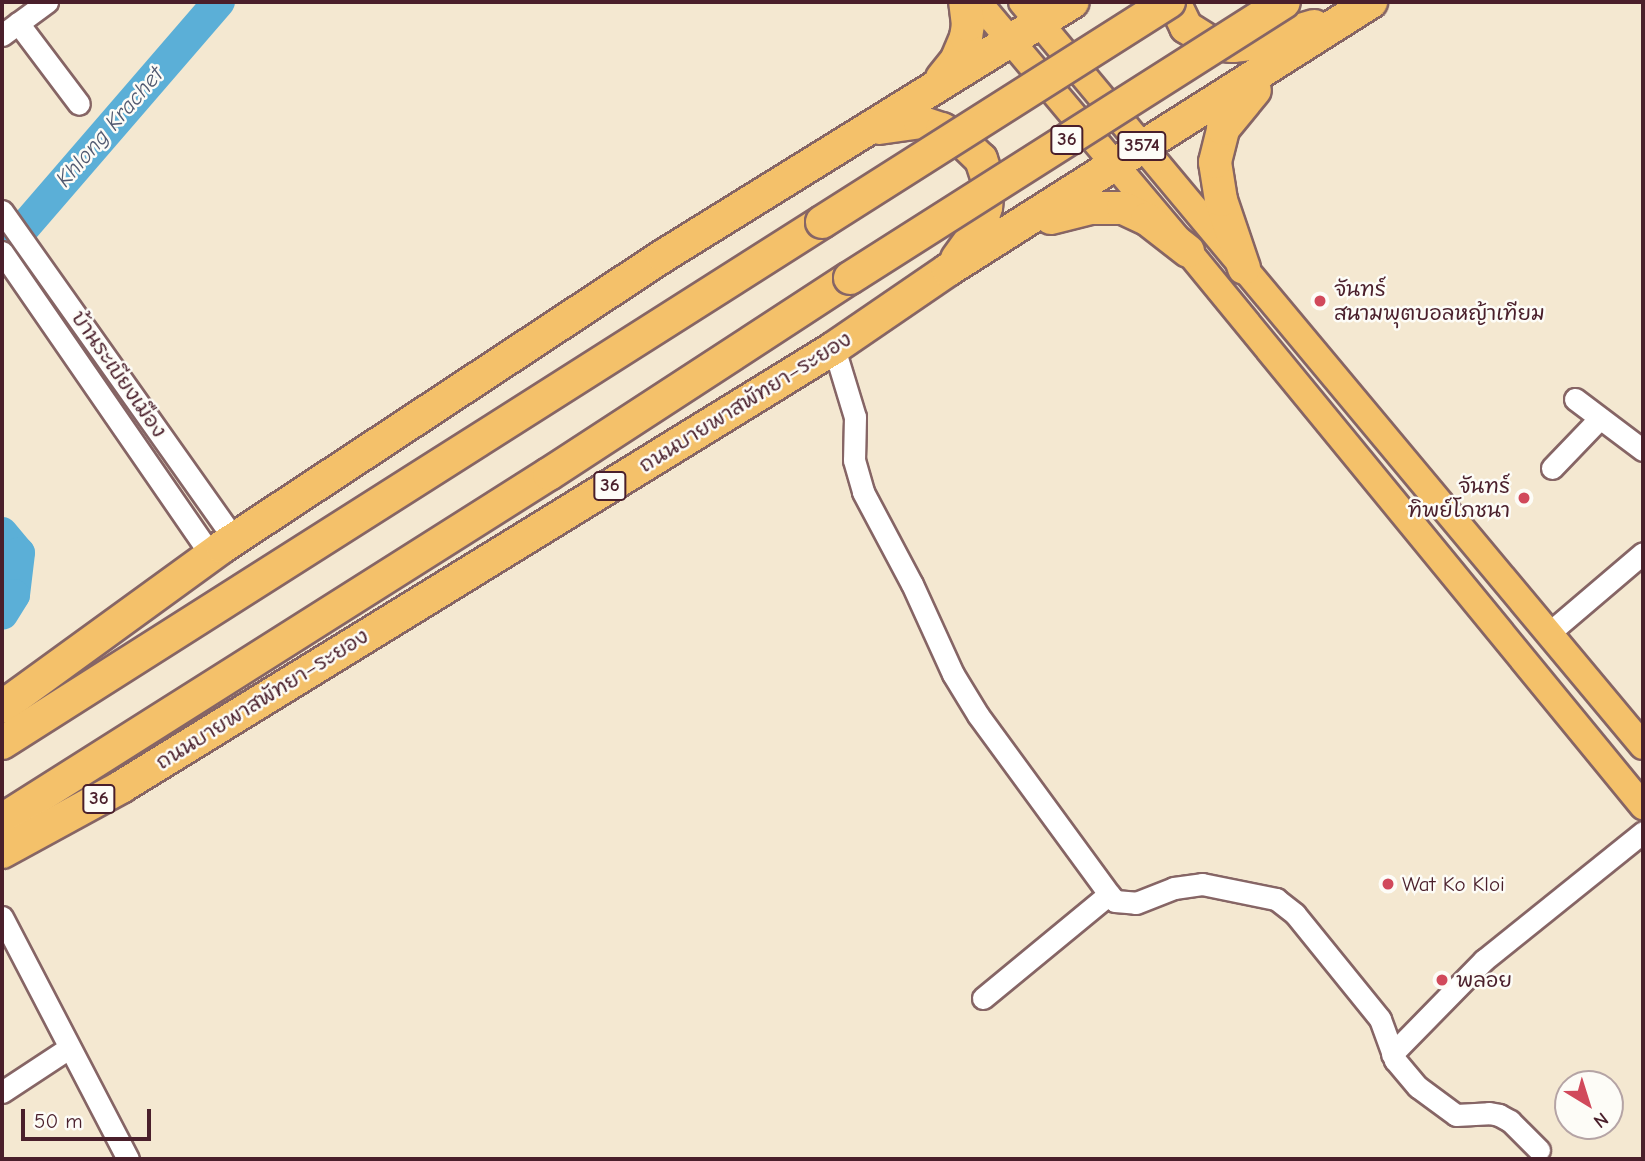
<!DOCTYPE html>
<html>
<head>
<meta charset="utf-8">
<style>
	body { margin:0 }
	#map { position:relative; width:1645px; height:1161px; overflow:hidden; background:#f4e8d1; font-family:"Comic Neue","Playpen Sans Thai",sans-serif }
	div>[style] { position:absolute }
	.river>* { height:32px; margin:-16px; padding:0 16px; transform-origin:16px; border-radius:16px; background:#5bafd7 }
	.roads { filter:drop-shadow(2px 0 #866565) drop-shadow(-2px 0 #866565) drop-shadow(0 2px #866565) drop-shadow(0 -2px #866565) }
	.minor>* { height:21px; margin:-10.5px; padding:0 10.5px; transform-origin:10.5px; border-radius:10.5px; background:#fff }
	.major>* { height:26px; margin:-13px; padding:0 13px; transform-origin:13px; border-radius:13px; background:#f4c16a }
	.highway>* { height:32px; margin:-16px; padding:0 16px; transform-origin:16px; border-radius:16px; background:#f4c16a }
	.bridges { filter:drop-shadow(2px 0 #866565) drop-shadow(-2px 0 #866565) drop-shadow(0 2px #866565) drop-shadow(0 -2px #866565) }
	.highway-bridge>* { height:32px; margin:-16px; padding:0 16px; transform-origin:16px; border-radius:16px; background:#f4c16a }
	.dots>* { width:19px; height:19px; translate:-50% -50%; box-sizing:border-box; border:4px solid #fdfcf7; border-radius:50% }
	span { translate:-50% -50%; white-space:nowrap; text-align:center; line-height:1.15; -webkit-text-stroke:5px #fdfcf7; paint-order:stroke }
	.shield-label span { padding:2px 5px; background:#fdfcf7; border:2px solid; border-radius:5px; -webkit-text-stroke-width:0 }
	.shield-label { font-size:19px; color:#4a1f2b; font-weight:700 }
	.poi-label { font-size:21px; color:#4a1f2b }
	.left { translate:0 -50%; text-align:left }
	.right { translate:-100% -50%; text-align:right }
	.street-label { font-size:21px; color:#4a1f2b }
	.water-label { font-size:23px; color:#515970; font-style:italic }
	.frame { position:absolute; inset:0; border:4px solid #4a1f2b; pointer-events:none }
	.north { position:absolute; left:1554px; top:1070px; width:70px; height:70px; box-sizing:border-box; background:#fdfcf7; border:2px solid #b5a4a5; border-radius:50%; rotate:142deg; font-size:19px; font-weight:700; line-height:28px; text-align:center; color:#4a1f2b }
	.north::after { content:''; display:block; margin:auto; width:24px; height:32px; background:#d1495b; clip-path:polygon(50% 0,100% 100%,50% 72%,0 100%) }
	.scale { position:absolute; left:21px; top:1109px; width:130px; height:32px; box-sizing:border-box; border:4px solid #4a1f2b; border-top:0; padding-left:9px; font-size:21px; line-height:24px; white-space:nowrap; color:#4a1f2b; -webkit-text-stroke:5px #fdfcf7; paint-order:stroke }
</style>
</head>
<body>
<div id="map">
	<div class="river">
		<div style="left:2px;top:253px;width:332px;rotate:-49.2deg"></div>
		<div style="left:2px;top:533px;width:26px;rotate:50deg"></div>
		<div style="left:19px;top:553px;width:42px;rotate:96.8deg"></div>
		<div style="left:14px;top:595px;width:22px;rotate:122deg"></div>
	</div>
	<div class="roads">
		<div class="minor">
			<div style="left:18px;top:23px;width:101px;rotate:53deg"></div>
			<div style="left:2px;top:35px;width:56px;rotate:-36.3deg"></div>
			<div style="left:2px;top:211px;width:402px;rotate:54.7deg"></div>
			<div style="left:2px;top:252px;width:368px;rotate:55.4deg"></div>
			<div style="left:834px;top:348px;width:72px;rotate:73.1deg"></div>
			<div style="left:855px;top:417px;width:43px;rotate:91.3deg"></div>
			<div style="left:854px;top:460px;width:33px;rotate:74deg"></div>
			<div style="left:863px;top:492px;width:104px;rotate:62deg"></div>
			<div style="left:912px;top:584px;width:99px;rotate:65.5deg"></div>
			<div style="left:953px;top:674px;width:48px;rotate:58.6deg"></div>
			<div style="left:978px;top:715px;width:222px;rotate:53.8deg"></div>
			<div style="left:1109px;top:894px;width:9px;rotate:49deg"></div>
			<div style="left:1115px;top:901px;width:21px;rotate:5deg"></div>
			<div style="left:1136px;top:903px;width:41px;rotate:-21.5deg"></div>
			<div style="left:1174px;top:888px;width:28px;rotate:-8deg"></div>
			<div style="left:1202px;top:884px;width:76px;rotate:11.5deg"></div>
			<div style="left:1276px;top:899px;width:24px;rotate:38deg"></div>
			<div style="left:1295px;top:914px;width:135px;rotate:51deg"></div>
			<div style="left:1380px;top:1019px;width:44px;rotate:69.9deg"></div>
			<div style="left:1395px;top:1060px;width:35px;rotate:50deg"></div>
			<div style="left:1418px;top:1087px;width:47px;rotate:36.4deg"></div>
			<div style="left:1456px;top:1115px;width:33px;rotate:-3deg"></div>
			<div style="left:1489px;top:1113px;width:10px;rotate:11deg"></div>
			<div style="left:1499px;top:1115px;width:13px;rotate:29deg"></div>
			<div style="left:1510px;top:1121px;width:41px;rotate:45deg"></div>
			<div style="left:1575px;top:399px;width:85px;rotate:36.9deg"></div>
			<div style="left:1552px;top:468px;width:69px;rotate:-46.2deg"></div>
			<div style="left:1549px;top:633px;width:123px;rotate:-40.4deg"></div>
			<div style="left:2px;top:917px;width:273px;rotate:62.5deg"></div>
			<div style="left:983px;top:998px;width:163px;rotate:-39.5deg"></div>
			<div style="left:1392px;top:1054px;width:132px;rotate:-45.6deg"></div>
			<div style="left:1484px;top:960px;width:204px;rotate:-38.8deg"></div>
			<div style="left:2px;top:1092px;width:80px;rotate:-33.3deg"></div>
		</div>
		<div class="major">
			<div style="left:978px;top:2px;width:326px;rotate:49.9deg"></div>
			<div style="left:1188px;top:251px;width:718px;rotate:50.65deg"></div>
			<div style="left:1022px;top:2px;width:969px;rotate:50.15deg"></div>
		</div>
		<div class="highway">
			<div style="left:1174px;top:2px;width:28px;rotate:64deg"></div>
			<div style="left:1186px;top:27px;width:32px;rotate:32deg"></div>
			<div style="left:1213px;top:44px;width:20px;rotate:6deg"></div>
			<div style="left:1233px;top:46px;width:20px;rotate:-6deg"></div>
			<div style="left:1253px;top:44px;width:64px;rotate:-16.4deg"></div>
			<div style="left:942px;top:78px;width:22px;rotate:-51deg"></div>
			<div style="left:956px;top:61px;width:26px;rotate:-67deg"></div>
			<div style="left:966px;top:37px;width:12px;rotate:-81deg"></div>
			<div style="left:968px;top:25px;width:23px;rotate:-97deg"></div>
			<div style="left:879px;top:128px;width:41px;rotate:-8.3deg"></div>
			<div style="left:920px;top:122px;width:23px;rotate:18deg"></div>
			<div style="left:942px;top:129px;width:21px;rotate:29deg"></div>
			<div style="left:960px;top:139px;width:29px;rotate:44deg"></div>
			<div style="left:981px;top:159px;width:23px;rotate:72deg"></div>
			<div style="left:988px;top:181px;width:26px;rotate:94deg"></div>
			<div style="left:986px;top:207px;width:21px;rotate:107deg"></div>
			<div style="left:980px;top:227px;width:39px;rotate:126deg"></div>
			<div style="left:1051px;top:218px;width:41px;rotate:-14deg"></div>
			<div style="left:1091px;top:208px;width:32px"></div>
			<div style="left:1123px;top:208px;width:26px;rotate:25deg"></div>
			<div style="left:1147px;top:219px;width:52px;rotate:38deg"></div>
			<div style="left:1244px;top:268px;width:72px;rotate:-108.7deg"></div>
			<div style="left:1221px;top:200px;width:38px;rotate:-99deg"></div>
			<div style="left:1215px;top:162px;width:34px;rotate:-76deg"></div>
			<div style="left:1223px;top:129px;width:50px;rotate:-50.6deg"></div>
			<div style="left:2px;top:707px;width:272px;rotate:-36deg"></div>
			<div style="left:222px;top:547px;width:528px;rotate:-33.42deg"></div>
			<div style="left:663px;top:256px;width:482px;rotate:-31.8deg"></div>
			<div style="left:2px;top:743px;width:972px;rotate:-32.43deg"></div>
			<div style="left:2px;top:820px;width:647px;rotate:-32.32deg"></div>
			<div style="left:549px;top:474px;width:359px;rotate:-33.1deg"></div>
			<div style="left:2px;top:852px;width:136px;rotate:-28.6deg"></div>
			<div style="left:121px;top:787px;width:837px;rotate:-31.62deg"></div>
			<div style="left:834px;top:348px;width:138px;rotate:-34.4deg"></div>
			<div style="left:948px;top:270px;width:501px;rotate:-32.36deg"></div>
		</div>
	</div>
	<div class="bridges">
		<div class="highway-bridge">
			<div style="left:822px;top:222px;width:411px;rotate:-32.4deg"></div>
			<div style="left:850px;top:278px;width:514px;rotate:-32.45deg"></div>
		</div>
	</div>
	<div class="dots">
		<div style="left:1320px;top:301px;background:#d1495b"></div>
		<div style="left:1524px;top:498px;background:#d1495b"></div>
		<div style="left:1388px;top:884px;background:#d1495b"></div>
		<div style="left:1442px;top:980px;background:#d1495b"></div>
	</div>
	<div class="shield-label">
		<span style="left:1067px;top:140px">36</span>
		<span style="left:1142px;top:146px">3574</span>
		<span style="left:610px;top:486px">36</span>
		<span style="left:99px;top:799px">36</span>
	</div>
	<div class="poi-label">
		<span class="left" style="left:1334px;top:301px">จันทร์<br>สนามพุตบอลหญ้าเทียม</span>
		<span class="right" style="left:1510px;top:498px">จันทร์<br>ทิพย์โภชนา</span>
		<span class="left" style="left:1402px;top:884px">Wat Ko Kloi</span>
		<span class="left" style="left:1456px;top:980px">พลอย</span>
	</div>
	<div class="street-label">
		<span style="left:119px;top:374px;rotate:55deg">บ้านระเบียงเมือง</span>
		<span style="left:745px;top:402px;rotate:-32deg">ถนนบายพาสพัทยา–ระยอง</span>
		<span style="left:262px;top:699px;rotate:-32deg">ถนนบายพาสพัทยา–ระยอง</span>
	</div>
	<div class="water-label">
		<span style="left:110px;top:127px;rotate:-49deg">Khlong Krachet</span>
	</div>
	<div class="frame"></div>
	<div class="north">N</div>
	<div class="scale">50 m</div>
</div>
</body>
</html>
